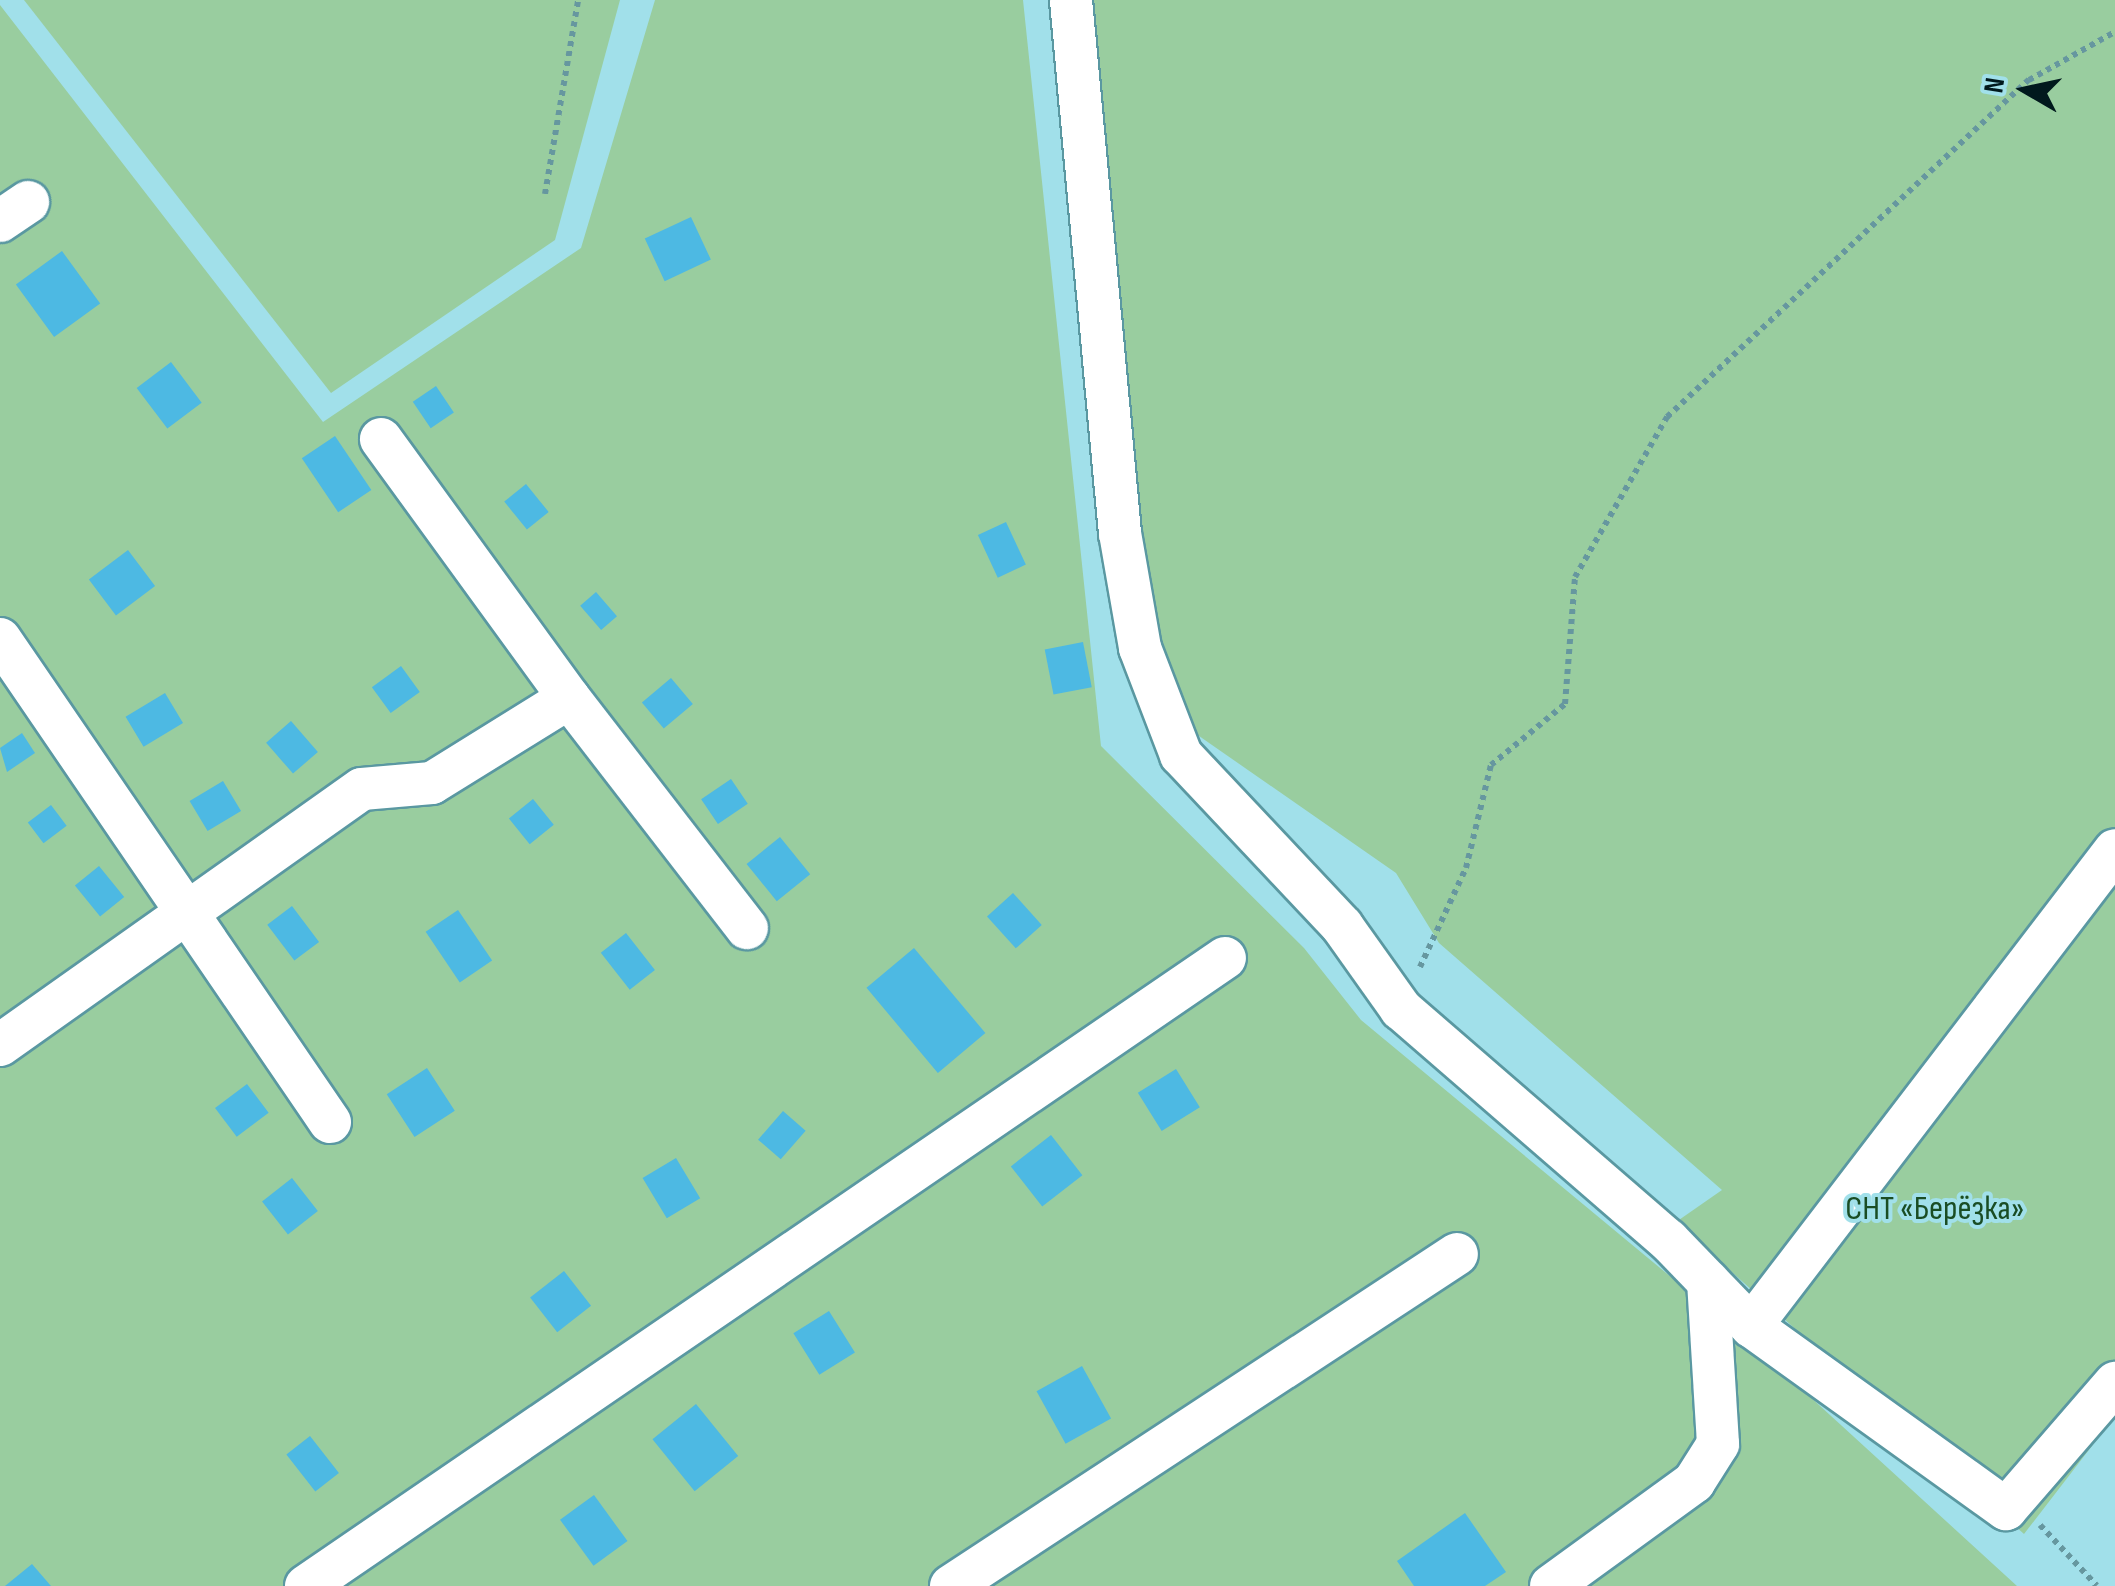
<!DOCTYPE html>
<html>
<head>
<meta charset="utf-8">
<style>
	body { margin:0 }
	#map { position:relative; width:2115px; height:1586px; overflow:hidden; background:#a1e0ea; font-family:"Sofia Sans Condensed",sans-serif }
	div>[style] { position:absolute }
	.green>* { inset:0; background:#99cd9f }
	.building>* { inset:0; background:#4db9e3; transform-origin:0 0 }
	.path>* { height:6px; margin-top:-3px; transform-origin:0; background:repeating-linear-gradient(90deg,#66979f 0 5px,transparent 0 10px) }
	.roads { filter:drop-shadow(2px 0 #5a98a1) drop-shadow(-2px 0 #5a98a1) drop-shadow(0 2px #5a98a1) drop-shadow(0 -2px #5a98a1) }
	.minor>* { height:42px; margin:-21px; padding:0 21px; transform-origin:21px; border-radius:21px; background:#fff }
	span { translate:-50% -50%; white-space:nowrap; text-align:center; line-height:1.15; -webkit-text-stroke:8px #a1e0ea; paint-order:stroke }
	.park-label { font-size:35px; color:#1a4d24 }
	.north { position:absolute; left:1975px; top:40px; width:100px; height:100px; -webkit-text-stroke:8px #a1e0ea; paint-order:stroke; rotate:279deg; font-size:28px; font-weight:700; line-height:40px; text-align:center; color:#01191d }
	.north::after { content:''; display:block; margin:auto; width:35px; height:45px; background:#01191d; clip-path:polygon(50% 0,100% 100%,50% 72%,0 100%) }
</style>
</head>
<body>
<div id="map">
	<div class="green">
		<div style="clip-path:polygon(24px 0,620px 0,555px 240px,331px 393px)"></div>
		<div style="clip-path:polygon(655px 0,1023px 0,1101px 746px,1304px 948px,1361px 1020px,1759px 1350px,2017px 1586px,0 1586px,0 5px,323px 422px,581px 248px)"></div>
		<div style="clip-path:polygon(1091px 0,2115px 0,2115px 1416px,2024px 1534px,1676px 1222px,1722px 1190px,1439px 943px,1396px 873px,1189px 729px,1145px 614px)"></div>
	</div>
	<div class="building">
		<div style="left:691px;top:217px;width:47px;height:51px;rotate:65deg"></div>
		<div style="left:62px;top:251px;width:65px;height:57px;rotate:54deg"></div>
		<div style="left:171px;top:362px;width:51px;height:43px;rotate:53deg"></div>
		<div style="left:436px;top:386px;width:32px;height:28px;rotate:56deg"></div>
		<div style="left:335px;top:436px;width:65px;height:40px;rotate:56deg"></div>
		<div style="left:526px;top:484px;width:36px;height:28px;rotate:51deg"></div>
		<div style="left:1006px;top:522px;width:47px;height:31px;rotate:65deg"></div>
		<div style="left:128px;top:550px;width:45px;height:49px;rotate:53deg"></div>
		<div style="left:596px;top:592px;width:32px;height:21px;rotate:49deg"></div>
		<div style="left:1083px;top:642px;width:46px;height:39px;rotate:79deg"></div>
		<div style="left:401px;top:666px;width:32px;height:36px;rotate:54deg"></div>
		<div style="left:671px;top:678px;width:34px;height:38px;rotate:50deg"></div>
		<div style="left:165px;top:693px;width:35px;height:46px;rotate:59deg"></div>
		<div style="left:291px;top:721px;width:41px;height:33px;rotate:49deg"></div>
		<div style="clip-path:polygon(22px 733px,35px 753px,7px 772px,0 748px)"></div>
		<div style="left:731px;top:779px;width:30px;height:36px;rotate:56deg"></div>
		<div style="left:223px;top:781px;width:35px;height:39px;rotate:59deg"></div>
		<div style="left:533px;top:799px;width:33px;height:31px;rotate:51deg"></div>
		<div style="left:51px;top:805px;width:26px;height:29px;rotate:53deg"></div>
		<div style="left:780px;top:837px;width:48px;height:43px;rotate:51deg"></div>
		<div style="left:99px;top:866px;width:40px;height:31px;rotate:51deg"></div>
		<div style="left:1013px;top:893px;width:43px;height:35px;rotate:48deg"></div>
		<div style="left:292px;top:906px;width:45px;height:31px;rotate:53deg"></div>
		<div style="left:458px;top:910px;width:61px;height:39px;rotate:56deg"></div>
		<div style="left:626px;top:933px;width:47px;height:32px;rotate:52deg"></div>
		<div style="left:914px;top:948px;width:111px;height:62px;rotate:50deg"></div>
		<div style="left:427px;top:1068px;width:51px;height:48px;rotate:57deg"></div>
		<div style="left:1176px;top:1069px;width:45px;height:45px;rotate:58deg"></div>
		<div style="left:247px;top:1084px;width:36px;height:40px;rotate:53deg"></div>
		<div style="left:783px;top:1111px;width:30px;height:38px;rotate:41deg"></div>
		<div style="left:1051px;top:1135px;width:51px;height:51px;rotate:52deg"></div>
		<div style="left:676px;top:1158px;width:47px;height:39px;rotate:59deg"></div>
		<div style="left:292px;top:1178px;width:42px;height:38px;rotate:52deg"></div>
		<div style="left:564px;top:1271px;width:44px;height:43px;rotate:52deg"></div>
		<div style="left:829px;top:1311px;width:49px;height:42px;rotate:58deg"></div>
		<div style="left:1082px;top:1366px;width:60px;height:52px;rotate:61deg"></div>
		<div style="left:696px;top:1404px;width:67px;height:56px;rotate:51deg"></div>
		<div style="left:310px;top:1436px;width:47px;height:30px;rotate:52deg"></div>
		<div style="left:594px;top:1495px;width:57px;height:42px;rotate:54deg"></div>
		<div style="clip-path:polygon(1465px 1513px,1506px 1572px,1485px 1586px,1414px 1586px,1397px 1561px)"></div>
		<div style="clip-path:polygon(32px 1564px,51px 1586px,5px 1586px)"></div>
	</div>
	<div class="path">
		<div style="left:545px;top:194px;width:197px;rotate:-80.3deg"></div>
		<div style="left:1420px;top:967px;width:109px;rotate:-65.1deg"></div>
		<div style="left:1466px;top:868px;width:106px;rotate:-76.4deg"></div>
		<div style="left:1491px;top:765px;width:96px;rotate:-39.5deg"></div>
		<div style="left:1565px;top:704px;width:127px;rotate:-85.5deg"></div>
		<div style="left:1575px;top:577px;width:185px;rotate:-60.1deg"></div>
		<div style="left:1667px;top:417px;width:495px;rotate:-43deg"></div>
		<div style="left:2029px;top:80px;width:98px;rotate:-29.2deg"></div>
		<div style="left:2040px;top:1525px;width:83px;rotate:46.9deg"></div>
	</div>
	<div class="roads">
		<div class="minor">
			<div style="left:1071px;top:0;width:535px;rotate:84.75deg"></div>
			<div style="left:1120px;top:533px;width:117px;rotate:80.1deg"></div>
			<div style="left:1140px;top:648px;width:115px;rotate:69deg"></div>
			<div style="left:1181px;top:755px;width:235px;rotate:46.7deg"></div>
			<div style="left:1342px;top:926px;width:102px;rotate:54.6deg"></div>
			<div style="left:1401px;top:1009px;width:353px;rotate:40.9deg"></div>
			<div style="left:1668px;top:1240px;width:120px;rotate:46deg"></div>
			<div style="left:1751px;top:1326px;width:314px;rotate:35.7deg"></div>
			<div style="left:2006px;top:1509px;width:167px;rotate:-49.1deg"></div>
			<div style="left:0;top:221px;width:34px;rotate:-34deg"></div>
			<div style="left:0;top:639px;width:585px;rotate:55.66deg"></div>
			<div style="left:569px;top:698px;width:291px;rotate:52.3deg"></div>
			<div style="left:0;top:1045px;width:443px;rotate:-35.3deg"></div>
			<div style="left:362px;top:789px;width:70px;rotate:-4.9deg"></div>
			<div style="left:432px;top:783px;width:161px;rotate:-31.8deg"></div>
			<div style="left:569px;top:698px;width:320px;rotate:-126deg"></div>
			<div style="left:1751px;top:1326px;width:599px;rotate:-52.59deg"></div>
			<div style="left:306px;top:1586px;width:1113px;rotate:-34.35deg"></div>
			<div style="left:951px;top:1586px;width:605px;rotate:-33.27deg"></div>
			<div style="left:1551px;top:1586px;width:177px;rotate:-36deg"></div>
			<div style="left:1694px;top:1482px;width:45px;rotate:-57.7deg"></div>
			<div style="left:1718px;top:1444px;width:163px;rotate:-93.5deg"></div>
		</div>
	</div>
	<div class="park-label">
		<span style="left:1935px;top:1209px">СНТ «Берёзка»</span>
	</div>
	<div class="north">N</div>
</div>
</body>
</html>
